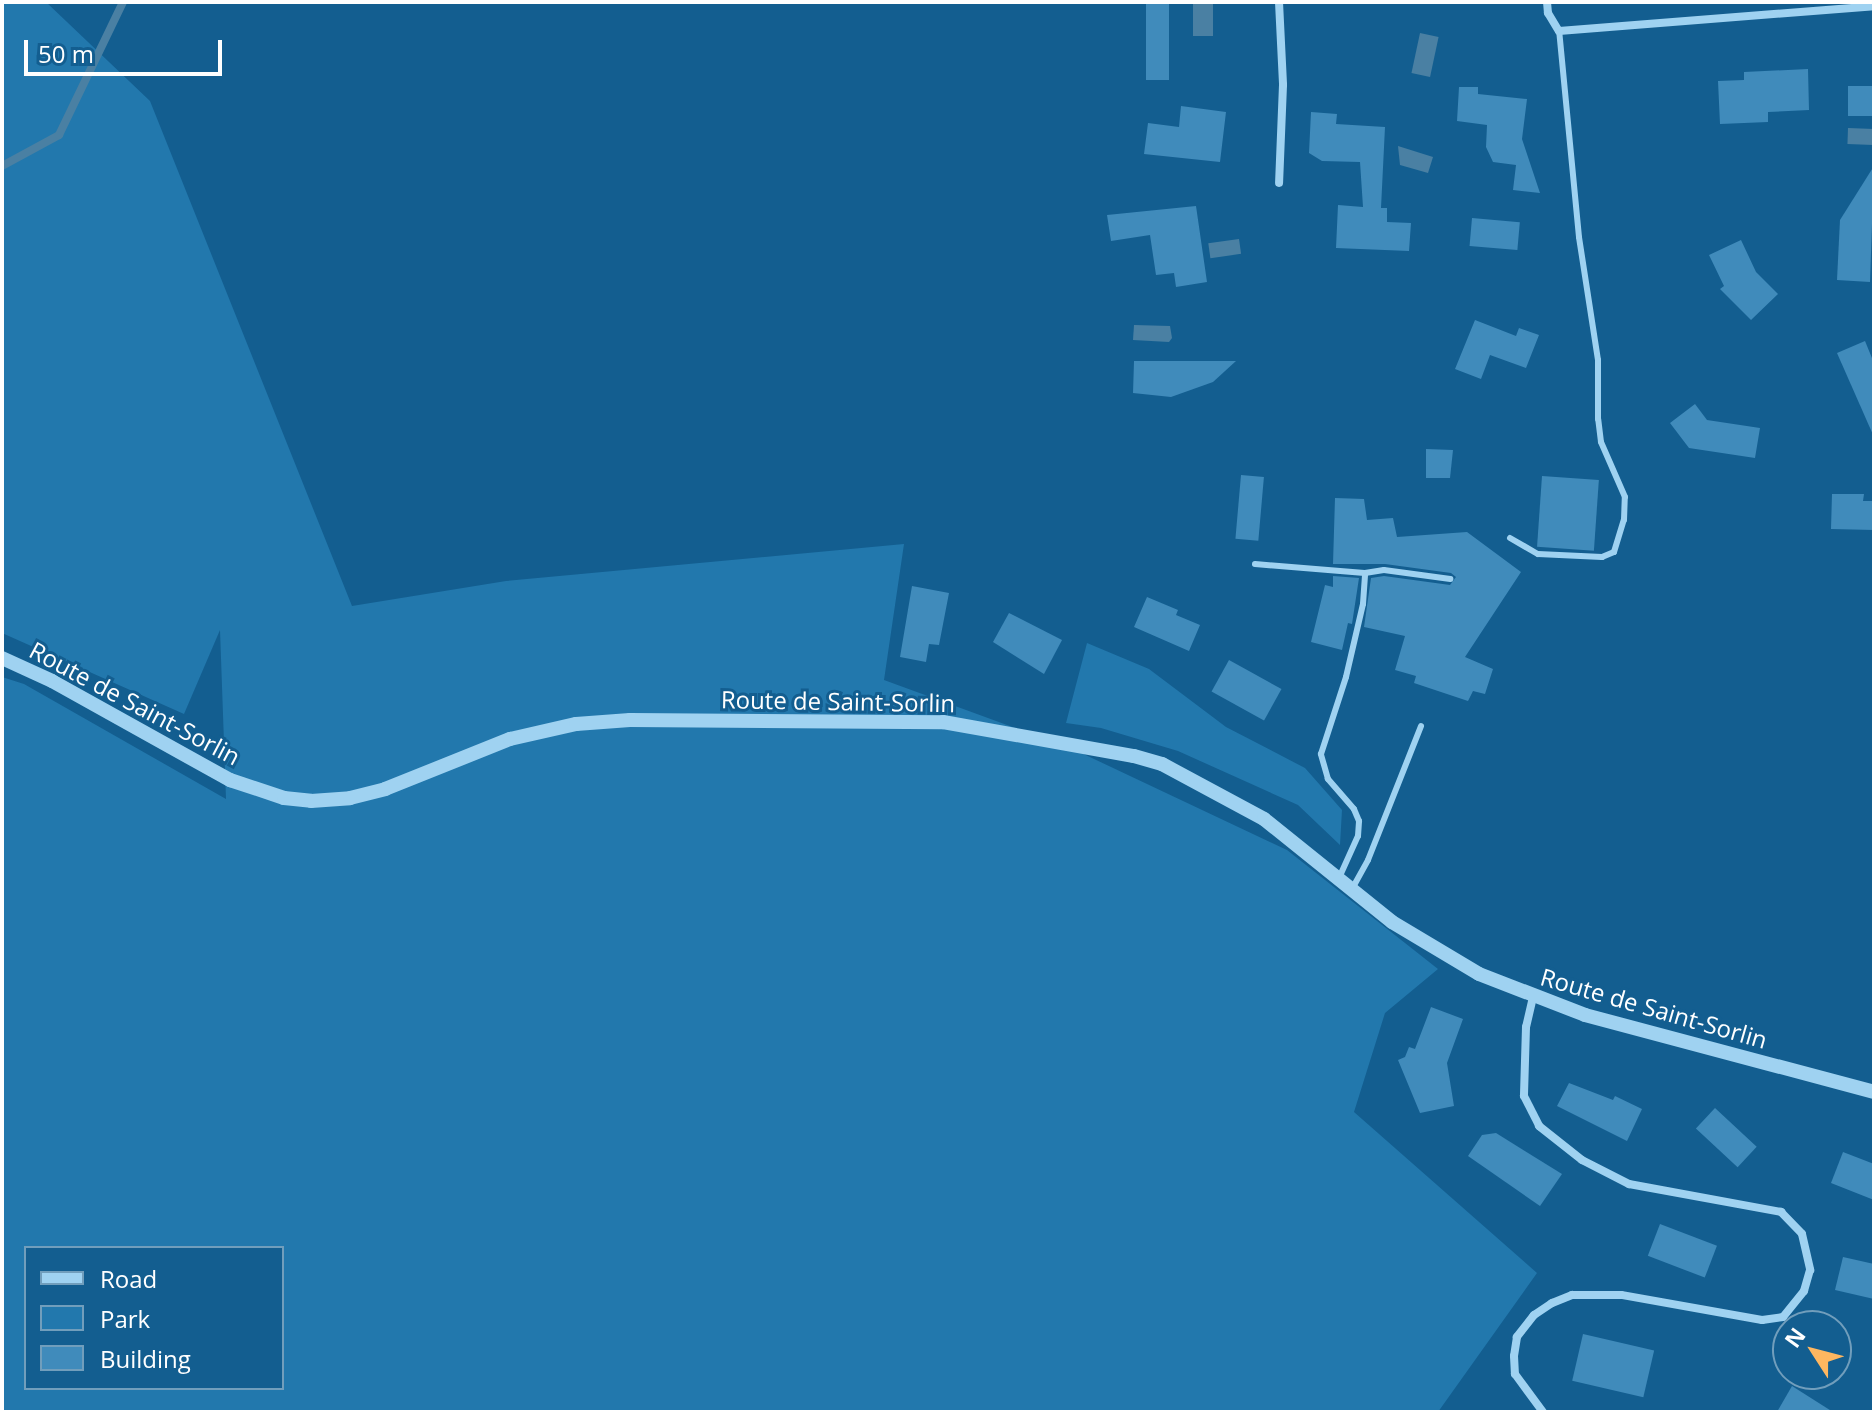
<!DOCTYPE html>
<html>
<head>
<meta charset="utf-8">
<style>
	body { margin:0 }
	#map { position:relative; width:1876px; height:1414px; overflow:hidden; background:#135e90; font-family:"Open Sans",sans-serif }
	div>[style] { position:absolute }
	.green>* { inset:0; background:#2278ad }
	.water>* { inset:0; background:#4a80a3; transform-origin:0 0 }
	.stream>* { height:8px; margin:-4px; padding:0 4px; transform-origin:4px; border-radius:4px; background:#4a80a3 }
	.building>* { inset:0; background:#408bbb; transform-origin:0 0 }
	.service>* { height:6px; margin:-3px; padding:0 3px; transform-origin:3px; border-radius:3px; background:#9fd2f1 }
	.minor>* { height:8px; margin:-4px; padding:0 4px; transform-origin:4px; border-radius:4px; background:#9fd2f1 }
	.tertiary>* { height:14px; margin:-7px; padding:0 7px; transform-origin:7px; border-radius:7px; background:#9fd2f1 }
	span { translate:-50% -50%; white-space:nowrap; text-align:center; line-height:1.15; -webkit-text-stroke:6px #135e90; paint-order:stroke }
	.street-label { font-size:24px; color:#fff }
	.frame { position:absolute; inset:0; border:4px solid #fff; pointer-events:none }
	.legend { position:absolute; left:24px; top:1246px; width:260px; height:144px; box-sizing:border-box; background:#135e90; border:2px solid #719ebc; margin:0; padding:10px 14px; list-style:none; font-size:24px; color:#fff }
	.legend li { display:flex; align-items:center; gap:16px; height:40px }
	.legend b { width:40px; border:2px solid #719ebc }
	.north { position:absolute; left:1772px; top:1310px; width:80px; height:80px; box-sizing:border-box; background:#135e90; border:2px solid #719ebc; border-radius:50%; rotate:306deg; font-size:22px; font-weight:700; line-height:32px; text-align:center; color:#fff }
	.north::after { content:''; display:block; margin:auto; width:28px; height:36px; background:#ffb760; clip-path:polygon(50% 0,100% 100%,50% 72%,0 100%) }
	.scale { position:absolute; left:24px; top:40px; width:198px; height:36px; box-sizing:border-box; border:4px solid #fff; border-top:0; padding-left:10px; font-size:24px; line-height:28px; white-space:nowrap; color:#fff; -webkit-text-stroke:6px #135e90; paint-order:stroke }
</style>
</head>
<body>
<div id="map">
	<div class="green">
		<div style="clip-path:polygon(evenodd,2px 2px,46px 2px,150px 101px,352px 606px,506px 581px,904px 544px,884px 680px,1075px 750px,1287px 850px,1438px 969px,1385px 1013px,1354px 1112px,1537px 1273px,1438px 1412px,2px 1412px,2px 677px,24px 684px,226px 799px,220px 630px,184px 714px,2px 633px,2px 2px,26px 1248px,282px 1248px,282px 1388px,26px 1388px,26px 1248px)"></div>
		<div style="clip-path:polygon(1087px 643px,1149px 669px,1226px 727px,1305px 768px,1342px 810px,1340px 845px,1298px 805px,1178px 751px,1101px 728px,1066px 723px)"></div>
	</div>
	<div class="water">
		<div style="left:1193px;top:2px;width:20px;height:34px"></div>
		<div style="left:1420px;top:33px;width:19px;height:41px;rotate:12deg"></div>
		<div style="left:1848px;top:128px;width:26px;height:16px;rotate:2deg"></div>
		<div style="clip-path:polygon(1398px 146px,1433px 157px,1428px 173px,1400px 165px)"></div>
		<div style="left:1239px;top:239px;width:15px;height:31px;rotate:82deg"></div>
		<div style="clip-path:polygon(1134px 325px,1170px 326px,1172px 338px,1169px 342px,1133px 340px)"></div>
	</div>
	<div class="stream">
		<div style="left:2px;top:166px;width:65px;rotate:-28.5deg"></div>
		<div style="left:59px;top:135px;width:148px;rotate:-64.3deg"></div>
	</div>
	<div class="building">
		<div style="left:1146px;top:2px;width:23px;height:78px"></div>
		<div style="clip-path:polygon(1808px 69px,1809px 110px,1768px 112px,1768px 122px,1720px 124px,1718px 81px,1744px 80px,1744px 72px)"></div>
		<div style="left:1848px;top:86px;width:26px;height:30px"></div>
		<div style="clip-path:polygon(1459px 87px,1478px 87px,1478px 94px,1527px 99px,1522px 139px,1540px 193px,1513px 190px,1516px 165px,1493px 162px,1486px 147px,1487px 125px,1457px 121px)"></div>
		<div style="clip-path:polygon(1181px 106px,1226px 112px,1220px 162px,1144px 154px,1148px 123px,1179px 127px)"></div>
		<div style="clip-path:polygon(1311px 112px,1337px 114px,1336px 124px,1385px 127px,1381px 208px,1387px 208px,1387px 222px,1411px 223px,1409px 251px,1336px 248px,1338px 205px,1363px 207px,1360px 162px,1322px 161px,1309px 153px)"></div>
		<div style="clip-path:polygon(1874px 166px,1870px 282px,1837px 280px,1840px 220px)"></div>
		<div style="clip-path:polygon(1196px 206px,1207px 282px,1176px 287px,1174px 273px,1156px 275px,1150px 235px,1111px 241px,1107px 215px)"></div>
		<div style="left:1472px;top:218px;width:48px;height:28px;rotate:5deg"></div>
		<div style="clip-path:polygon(1741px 240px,1756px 272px,1778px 294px,1751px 320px,1720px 289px,1724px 286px,1709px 255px)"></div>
		<div style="clip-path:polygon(1475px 320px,1516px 336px,1519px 328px,1539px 335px,1526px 368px,1490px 355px,1481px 379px,1455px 369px)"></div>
		<div style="clip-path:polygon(1865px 341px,1874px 363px,1874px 437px,1837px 353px)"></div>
		<div style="clip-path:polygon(1134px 361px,1236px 361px,1213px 382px,1171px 397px,1133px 393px)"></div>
		<div style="clip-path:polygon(1695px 404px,1707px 420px,1760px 428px,1755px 458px,1689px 448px,1670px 423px)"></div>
		<div style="clip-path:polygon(1426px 449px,1453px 450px,1450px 478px,1426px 478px)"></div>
		<div style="left:1241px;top:475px;width:23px;height:64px;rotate:5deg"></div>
		<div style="left:1542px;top:476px;width:57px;height:71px;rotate:4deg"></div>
		<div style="clip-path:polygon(1832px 494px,1864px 494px,1863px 501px,1874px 501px,1874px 530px,1831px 529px)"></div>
		<div style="clip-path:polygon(1335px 498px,1364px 499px,1367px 520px,1393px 518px,1397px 537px,1467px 532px,1521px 572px,1465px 657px,1493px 669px,1485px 694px,1473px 691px,1468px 701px,1414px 683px,1416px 676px,1395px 670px,1405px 636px,1364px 627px,1371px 578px,1384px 576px,1450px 585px,1456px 577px,1451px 573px,1385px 564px,1333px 564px)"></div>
		<div style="clip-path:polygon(1333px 576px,1359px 578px,1352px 624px,1348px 623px,1342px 650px,1311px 642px,1325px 585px,1333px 587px)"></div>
		<div style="clip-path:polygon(912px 586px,949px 593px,939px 645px,929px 644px,926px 662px,900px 657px)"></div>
		<div style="clip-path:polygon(1147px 597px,1178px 610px,1176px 615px,1200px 625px,1189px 651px,1134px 627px)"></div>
		<div style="clip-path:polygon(1009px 613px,1062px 640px,1044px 674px,993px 642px)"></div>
		<div style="left:1229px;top:660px;width:60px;height:36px;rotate:29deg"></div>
		<div style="clip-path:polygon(1431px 1007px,1463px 1019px,1447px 1063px,1454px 1106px,1420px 1113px,1398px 1060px,1405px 1057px,1409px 1047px,1415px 1049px)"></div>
		<div style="clip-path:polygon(1569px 1083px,1613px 1100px,1615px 1096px,1642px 1109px,1627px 1141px,1557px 1106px)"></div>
		<div style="left:1715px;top:1108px;width:57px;height:28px;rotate:43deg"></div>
		<div style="clip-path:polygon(1496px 1133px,1562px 1174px,1540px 1206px,1468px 1156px,1482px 1135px)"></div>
		<div style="clip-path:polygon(1843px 1152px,1874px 1164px,1874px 1200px,1831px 1183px)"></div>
		<div style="left:1660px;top:1224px;width:61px;height:34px;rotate:21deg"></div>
		<div style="clip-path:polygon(1843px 1257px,1874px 1264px,1874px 1299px,1835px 1290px)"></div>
		<div style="left:1583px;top:1334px;width:73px;height:48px;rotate:13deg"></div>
		<div style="clip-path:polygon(1792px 1386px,1833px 1412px,1777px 1412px)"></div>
	</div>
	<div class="service">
		<div style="left:1510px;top:538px;width:32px;rotate:30deg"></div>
		<div style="left:1538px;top:554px;width:64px;rotate:2.7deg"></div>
		<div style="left:1602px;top:557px;width:13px;rotate:-23deg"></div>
		<div style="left:1614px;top:552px;width:34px;rotate:-73deg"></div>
		<div style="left:1624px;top:520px;width:23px;rotate:-88deg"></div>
		<div style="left:1625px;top:497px;width:60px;rotate:-113.6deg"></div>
		<div style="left:1601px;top:442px;width:23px;rotate:-97deg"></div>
		<div style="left:1598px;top:419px;width:59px;rotate:-90deg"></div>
		<div style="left:1598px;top:360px;width:124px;rotate:-98.8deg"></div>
		<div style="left:1579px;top:237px;width:207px;rotate:-95.5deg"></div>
		<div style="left:1255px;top:564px;width:110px;rotate:4.7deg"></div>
		<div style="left:1339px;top:878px;width:46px;rotate:-65.7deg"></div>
		<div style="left:1358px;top:836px;width:15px;rotate:-86deg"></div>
		<div style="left:1359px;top:821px;width:13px;rotate:-113deg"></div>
		<div style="left:1354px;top:809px;width:40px;rotate:-131deg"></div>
		<div style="left:1328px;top:779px;width:26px;rotate:-106deg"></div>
		<div style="left:1321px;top:754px;width:81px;rotate:-72deg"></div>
		<div style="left:1346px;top:677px;width:75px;rotate:-76.9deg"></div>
		<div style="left:1363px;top:604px;width:31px;rotate:-86deg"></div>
		<div style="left:1365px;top:573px;width:19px;rotate:-9deg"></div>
		<div style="left:1384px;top:570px;width:67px;rotate:7.8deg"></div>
		<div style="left:1352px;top:889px;width:33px;rotate:-61deg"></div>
		<div style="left:1368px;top:860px;width:144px;rotate:-68.4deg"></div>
	</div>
	<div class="minor">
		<div style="left:1279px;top:2px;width:83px;rotate:87.2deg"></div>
		<div style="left:1283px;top:85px;width:98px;rotate:92.3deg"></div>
		<div style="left:1547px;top:2px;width:11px;rotate:85deg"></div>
		<div style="left:1548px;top:13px;width:21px;rotate:59deg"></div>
		<div style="left:1559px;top:31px;width:316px;rotate:-4.5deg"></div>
		<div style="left:1533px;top:997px;width:31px;rotate:103deg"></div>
		<div style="left:1526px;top:1027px;width:69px;rotate:91.7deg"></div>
		<div style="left:1524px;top:1096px;width:34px;rotate:63deg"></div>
		<div style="left:1539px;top:1126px;width:55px;rotate:38.3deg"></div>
		<div style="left:1582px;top:1160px;width:53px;rotate:27.1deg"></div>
		<div style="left:1629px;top:1184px;width:155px;rotate:10.4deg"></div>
		<div style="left:1781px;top:1212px;width:30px;rotate:46deg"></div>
		<div style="left:1802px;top:1234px;width:37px;rotate:77deg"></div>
		<div style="left:1810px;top:1270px;width:22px;rotate:106deg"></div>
		<div style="left:1804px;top:1291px;width:33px;rotate:129deg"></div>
		<div style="left:1783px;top:1317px;width:21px;rotate:172deg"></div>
		<div style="left:1762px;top:1320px;width:143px;rotate:-169.9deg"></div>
		<div style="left:1621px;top:1295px;width:49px;rotate:180deg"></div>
		<div style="left:1572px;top:1295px;width:22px;rotate:158deg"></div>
		<div style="left:1552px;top:1303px;width:22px;rotate:146deg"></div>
		<div style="left:1534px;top:1315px;width:28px;rotate:128deg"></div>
		<div style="left:1517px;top:1337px;width:19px;rotate:99deg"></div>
		<div style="left:1514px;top:1356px;width:18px;rotate:87deg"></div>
		<div style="left:1515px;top:1374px;width:47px;rotate:53.6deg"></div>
	</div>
	<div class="tertiary">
		<div style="left:2px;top:658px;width:55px;rotate:24.7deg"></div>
		<div style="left:52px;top:681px;width:204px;rotate:29.1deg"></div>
		<div style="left:230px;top:780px;width:57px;rotate:18.4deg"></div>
		<div style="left:284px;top:798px;width:27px;rotate:6deg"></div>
		<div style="left:311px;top:801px;width:39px;rotate:-4deg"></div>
		<div style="left:350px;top:798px;width:36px;rotate:-14deg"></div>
		<div style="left:385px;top:789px;width:135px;rotate:-21.8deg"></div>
		<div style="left:510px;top:739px;width:68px;rotate:-12.8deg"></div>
		<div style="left:576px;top:724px;width:54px;rotate:-4.2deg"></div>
		<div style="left:630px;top:720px;width:313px;rotate:0.4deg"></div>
		<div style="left:943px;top:722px;width:194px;rotate:10.1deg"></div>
		<div style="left:1134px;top:756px;width:29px;rotate:16deg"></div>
		<div style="left:1162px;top:764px;width:116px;rotate:28.3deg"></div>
		<div style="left:1264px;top:819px;width:164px;rotate:38.8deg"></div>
		<div style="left:1392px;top:922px;width:101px;rotate:30.9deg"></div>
		<div style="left:1479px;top:974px;width:114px;rotate:21.1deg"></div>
		<div style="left:1585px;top:1015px;width:299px;rotate:14.9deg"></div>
	</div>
	<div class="street-label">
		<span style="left:838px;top:701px;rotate:1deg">Route de Saint-Sorlin</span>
		<span style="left:135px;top:703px;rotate:28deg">Route de Saint-Sorlin</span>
		<span style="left:1654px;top:1008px;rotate:16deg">Route de Saint-Sorlin</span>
	</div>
	<div class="frame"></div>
	<ul class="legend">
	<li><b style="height:10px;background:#9fd2f1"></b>Road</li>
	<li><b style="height:22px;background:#2278ad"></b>Park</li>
	<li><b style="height:22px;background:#408bbb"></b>Building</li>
	</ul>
	<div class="north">N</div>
	<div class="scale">50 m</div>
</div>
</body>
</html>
